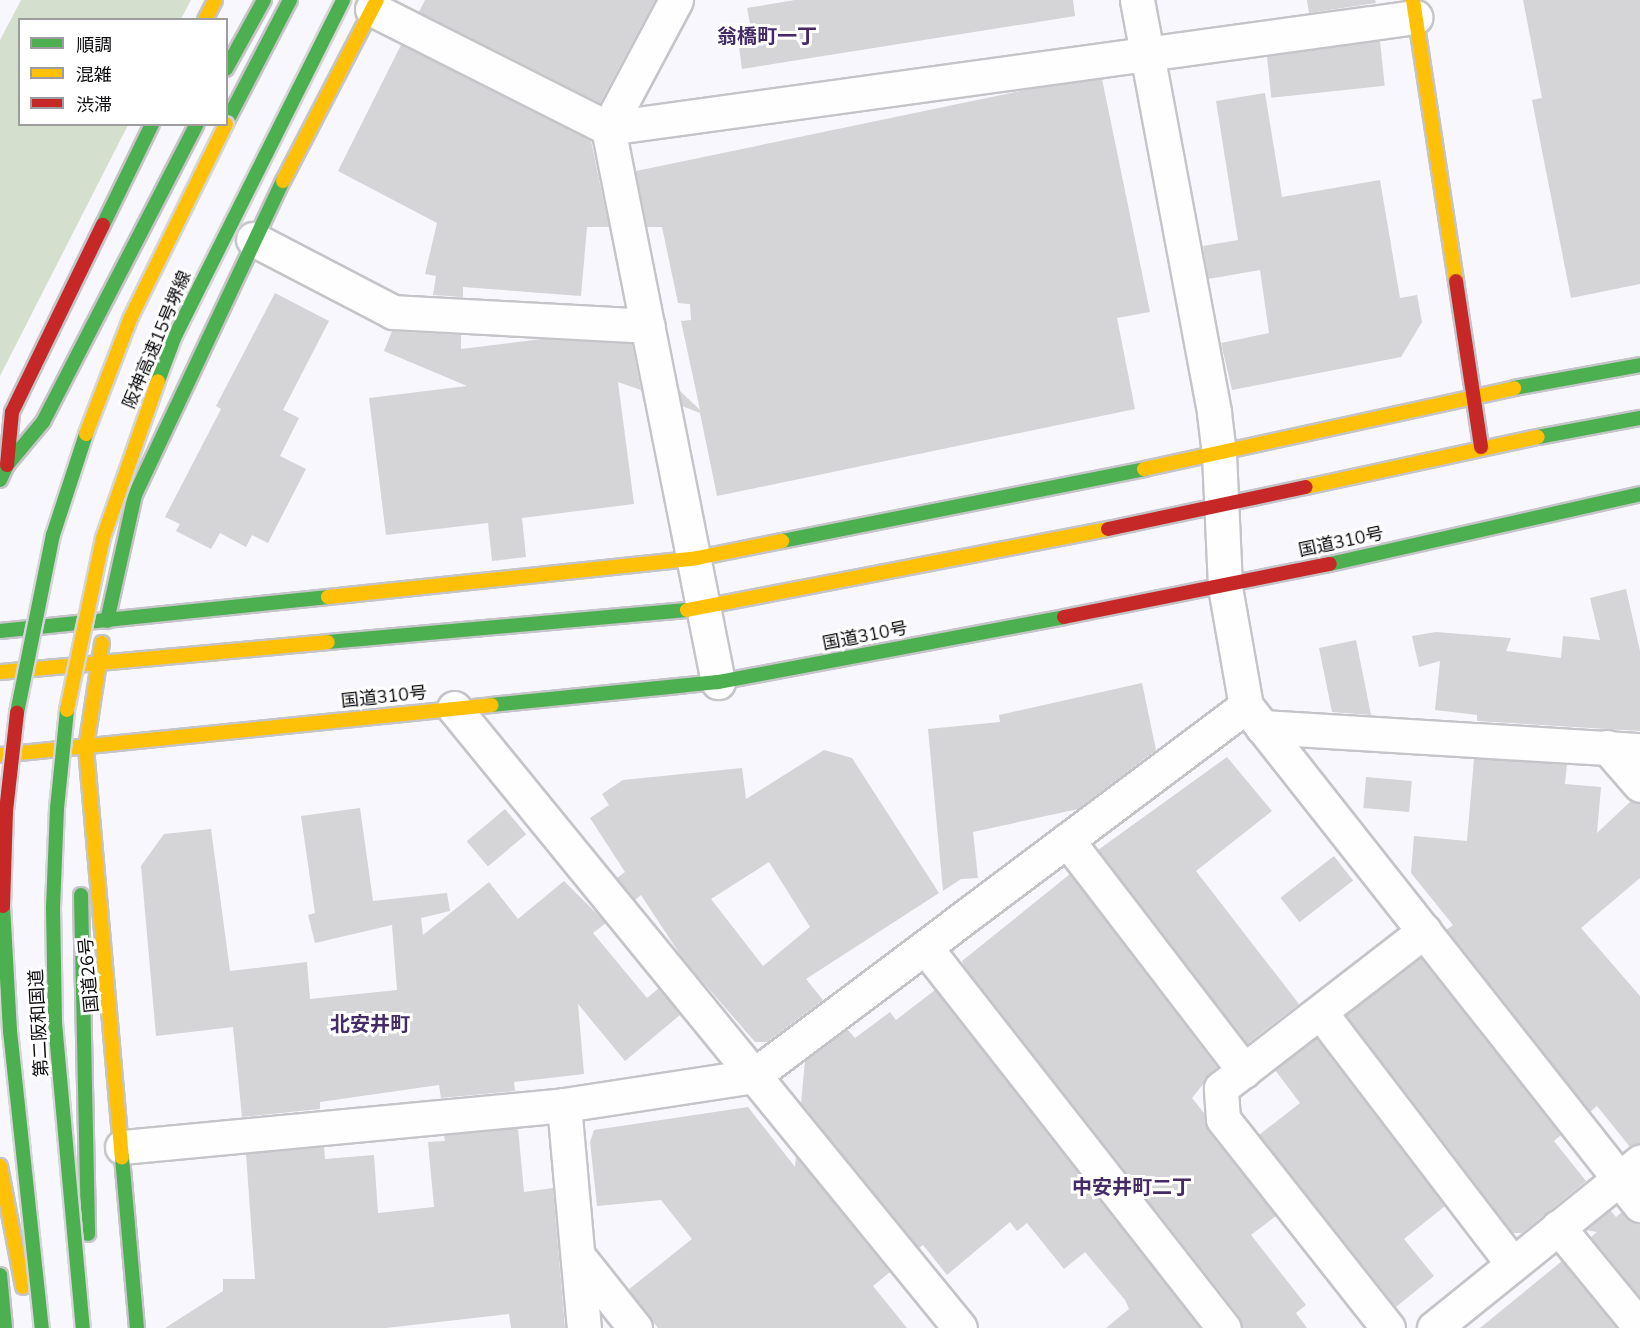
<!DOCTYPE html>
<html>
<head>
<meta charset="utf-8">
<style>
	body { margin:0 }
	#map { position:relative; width:1640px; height:1328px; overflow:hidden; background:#f7f7fd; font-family:"Nunito Sans","Noto Sans JP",sans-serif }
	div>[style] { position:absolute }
	.green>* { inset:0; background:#d5dfce }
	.building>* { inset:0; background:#d5d4d6; transform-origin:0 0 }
	.roads { filter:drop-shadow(2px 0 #c5c5c9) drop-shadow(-2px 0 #c5c5c9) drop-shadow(0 2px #c5c5c9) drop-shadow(0 -2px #c5c5c9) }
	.street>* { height:33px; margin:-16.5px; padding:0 16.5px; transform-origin:16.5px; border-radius:16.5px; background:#fefeff }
	.fast>* { height:14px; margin:-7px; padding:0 7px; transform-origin:7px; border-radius:7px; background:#4caf50 }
	.slow>* { height:14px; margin:-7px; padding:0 7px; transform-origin:7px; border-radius:7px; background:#ffc107 }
	.jam>* { height:14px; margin:-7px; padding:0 7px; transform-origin:7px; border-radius:7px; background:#c62828 }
	.bridges { filter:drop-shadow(2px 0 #d5d5d8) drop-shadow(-2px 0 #d5d5d8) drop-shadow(0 2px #d5d5d8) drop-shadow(0 -2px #d5d5d8) }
	.fast-bridge>* { height:14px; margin:-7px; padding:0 7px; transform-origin:7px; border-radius:7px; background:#4caf50 }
	.slow-bridge>* { height:14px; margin:-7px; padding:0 7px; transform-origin:7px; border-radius:7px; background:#ffc107 }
	.jam-bridge>* { height:14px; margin:-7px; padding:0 7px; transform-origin:7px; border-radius:7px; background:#c62828 }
	span { translate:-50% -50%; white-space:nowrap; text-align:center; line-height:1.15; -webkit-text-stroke:6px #fff; paint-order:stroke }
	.street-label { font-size:18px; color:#0b0b0e }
	.neighbourhood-label { font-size:20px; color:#442b65; font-weight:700 }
	.legend { position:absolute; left:18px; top:18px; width:210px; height:108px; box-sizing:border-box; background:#fff; border:2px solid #9d9d9f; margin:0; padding:8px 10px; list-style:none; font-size:18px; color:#0b0b0e }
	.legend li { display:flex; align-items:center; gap:12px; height:30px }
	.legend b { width:30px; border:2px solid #9d9d9f }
</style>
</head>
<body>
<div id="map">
	<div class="green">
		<div style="clip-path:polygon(21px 0,191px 0,181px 19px,20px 20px,20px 124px,128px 125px,0 376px,0 40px)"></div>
	</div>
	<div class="building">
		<div style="clip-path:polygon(425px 0,655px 0,600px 103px,419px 12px)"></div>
		<div style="clip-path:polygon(795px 0,1073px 0,1075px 16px,742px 69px,737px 32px,751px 29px,747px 8px)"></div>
		<div style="clip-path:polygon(1307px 0,1375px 0,1376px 3px,1309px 13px)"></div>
		<div style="clip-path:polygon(1523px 0,1640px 0,1640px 284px,1571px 298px,1532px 100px,1542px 98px)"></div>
		<div style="left:1380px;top:41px;width:45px;height:114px;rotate:84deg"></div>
		<div style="clip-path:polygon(401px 45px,591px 141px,609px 227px,587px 227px,581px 296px,463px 287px,463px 297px,433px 295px,436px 276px,425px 274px,437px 223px,338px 171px)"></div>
		<div style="clip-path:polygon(1102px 79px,1150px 312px,1117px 318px,1135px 409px,717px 496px,700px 413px,682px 406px,679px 390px,700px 410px,681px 321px,691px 320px,690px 304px,678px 303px,662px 227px,647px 227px,636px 171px,1040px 87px)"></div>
		<div style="clip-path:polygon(1265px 93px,1282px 197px,1380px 180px,1400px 298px,1417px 295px,1422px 322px,1401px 357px,1232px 390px,1221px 343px,1269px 333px,1260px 270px,1208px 279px,1203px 246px,1238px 240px,1216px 101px)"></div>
		<div style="clip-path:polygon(275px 293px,329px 321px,283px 410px,299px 418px,280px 456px,306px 469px,268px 543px,252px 535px,246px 547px,220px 533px,211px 549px,176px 531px,180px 524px,165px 517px,221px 409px,216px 406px)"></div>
		<div style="clip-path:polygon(392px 331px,461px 335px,461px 349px,541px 339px,632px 344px,641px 390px,618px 382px,634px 504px,522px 518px,526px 557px,492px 561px,488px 523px,386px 535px,369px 398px,467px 386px,384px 351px)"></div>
		<div style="clip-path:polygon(1626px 589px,1640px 651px,1640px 731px,1477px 721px,1477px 715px,1435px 710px,1440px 661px,1419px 667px,1412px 636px,1436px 632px,1511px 638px,1506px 651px,1561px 658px,1563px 636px,1600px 640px,1590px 598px)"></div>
		<div style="clip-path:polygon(1356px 640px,1371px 715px,1332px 712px,1319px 648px)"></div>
		<div style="clip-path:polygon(1142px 683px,1156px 750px,1078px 809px,973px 832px,978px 878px,961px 879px,943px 891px,928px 729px,1000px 722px,999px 715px)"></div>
		<div style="clip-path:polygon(evenodd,824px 750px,852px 758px,939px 893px,806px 979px,823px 1000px,767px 1042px,755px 1042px,683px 959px,641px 895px,635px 900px,617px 878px,625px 872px,590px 818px,609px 805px,602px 794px,623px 780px,742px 768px,746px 799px,824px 750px,769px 862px,810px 927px,763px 966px,711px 899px,769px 862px)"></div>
		<div style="clip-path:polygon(1227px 757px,1272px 811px,1196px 871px,1299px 1004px,1247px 1044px,1098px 850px)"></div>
		<div style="clip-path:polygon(1474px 759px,1567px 764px,1565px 784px,1601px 787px,1597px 833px,1631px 801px,1640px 803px,1640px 878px,1581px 928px,1640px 996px,1640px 1144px,1630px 1147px,1597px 1106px,1590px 1112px,1446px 930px,1453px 925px,1411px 873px,1414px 836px,1467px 841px)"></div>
		<div style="left:1366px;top:777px;width:46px;height:31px;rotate:5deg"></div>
		<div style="clip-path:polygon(360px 808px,373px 901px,447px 893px,450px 911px,421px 918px,423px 935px,489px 882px,518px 919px,564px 881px,606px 923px,593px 933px,647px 998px,659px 988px,680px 1015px,625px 1061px,578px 1004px,584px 1074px,514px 1082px,515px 1091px,441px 1098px,439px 1085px,320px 1102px,320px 1109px,242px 1117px,233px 1027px,156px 1036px,141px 866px,164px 834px,211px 829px,230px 971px,307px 962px,310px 999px,397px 990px,392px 925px,315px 943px,308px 915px,315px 913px,301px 816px)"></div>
		<div style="left:505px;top:809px;width:33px;height:50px;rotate:50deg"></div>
		<div style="left:1334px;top:856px;width:31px;height:68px;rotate:52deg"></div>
		<div style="clip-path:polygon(1070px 874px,1217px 1067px,1192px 1098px,1204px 1113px,1208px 1131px,1276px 1216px,1251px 1235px,1306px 1305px,1296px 1313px,1307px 1328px,1242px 1328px,1239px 1316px,965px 968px,962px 961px)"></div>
		<div style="clip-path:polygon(1421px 957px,1561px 1135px,1554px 1141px,1586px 1181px,1522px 1233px,1513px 1233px,1346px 1015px)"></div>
		<div style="clip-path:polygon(935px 990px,1200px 1328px,1106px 1328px,1129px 1309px,1125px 1300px,1085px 1252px,1064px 1269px,1027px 1223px,1017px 1231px,1010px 1222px,947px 1275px,923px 1245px,919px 1248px,801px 1104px,805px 1060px,847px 1029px,855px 1038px,890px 1012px,896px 1020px)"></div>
		<div style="clip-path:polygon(1316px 1038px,1445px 1206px,1404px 1239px,1434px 1276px,1396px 1307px,1259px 1135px,1300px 1103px,1275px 1070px)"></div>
		<div style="clip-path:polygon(748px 1107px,795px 1167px,796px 1156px,890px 1272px,873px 1286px,907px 1328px,658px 1328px,628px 1290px,692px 1239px,661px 1200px,597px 1206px,590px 1142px,594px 1130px)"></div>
		<div style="clip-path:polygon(518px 1128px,524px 1192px,553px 1188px,565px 1328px,511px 1328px,509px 1314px,386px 1328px,165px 1328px,223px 1291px,223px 1279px,255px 1279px,246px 1154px,324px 1147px,325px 1159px,374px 1155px,378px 1213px,434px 1207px,428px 1142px,445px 1141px,444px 1135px)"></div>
		<div style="clip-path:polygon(1610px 1210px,1616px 1217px,1622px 1212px,1640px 1225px,1640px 1297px,1591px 1237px,1597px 1232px,1585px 1230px)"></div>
		<div style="clip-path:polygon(1562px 1261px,1617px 1328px,1480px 1328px)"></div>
	</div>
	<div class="roads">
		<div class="street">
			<div style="left:676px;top:0;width:145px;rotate:118deg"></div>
			<div style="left:608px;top:128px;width:565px;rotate:78.77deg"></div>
			<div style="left:1137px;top:0;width:420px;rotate:79.4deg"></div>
			<div style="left:1214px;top:413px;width:41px;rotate:83deg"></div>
			<div style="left:1219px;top:454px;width:133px;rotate:87.4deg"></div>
			<div style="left:1225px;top:587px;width:121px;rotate:80deg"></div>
			<div style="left:1246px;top:706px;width:636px;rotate:51.71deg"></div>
			<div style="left:372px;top:9px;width:264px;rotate:26.8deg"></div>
			<div style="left:608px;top:128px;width:815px;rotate:-7.83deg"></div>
			<div style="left:253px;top:239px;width:158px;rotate:27.5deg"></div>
			<div style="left:393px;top:312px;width:255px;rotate:3.1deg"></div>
			<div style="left:454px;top:708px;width:800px;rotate:50.78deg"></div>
			<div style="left:1262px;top:727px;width:379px;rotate:3.5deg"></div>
			<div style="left:1607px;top:747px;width:50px;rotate:49deg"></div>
			<div style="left:1067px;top:840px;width:291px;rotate:52.5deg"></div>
			<div style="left:925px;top:947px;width:484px;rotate:51.9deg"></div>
			<div style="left:1320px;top:1012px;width:317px;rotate:52.6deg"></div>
			<div style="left:564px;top:1105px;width:224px;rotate:84.9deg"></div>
			<div style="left:122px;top:1147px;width:444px;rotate:-5.4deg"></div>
			<div style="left:564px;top:1105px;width:191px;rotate:-8.7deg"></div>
			<div style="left:753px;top:1076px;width:616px;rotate:-36.89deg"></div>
			<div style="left:1558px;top:1227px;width:129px;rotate:50.6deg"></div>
			<div style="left:578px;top:1256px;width:92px;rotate:51.6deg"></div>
			<div style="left:1388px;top:1328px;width:266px;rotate:-128.3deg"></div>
			<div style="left:1223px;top:1119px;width:31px;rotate:-94deg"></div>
			<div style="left:1221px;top:1088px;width:257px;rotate:-37.7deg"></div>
			<div style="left:1434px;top:1328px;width:265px;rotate:-38.9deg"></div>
		</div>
		<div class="fast">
			<div style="left:226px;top:69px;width:79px;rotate:-61.2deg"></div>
			<div style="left:226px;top:123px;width:139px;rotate:-62.5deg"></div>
			<div style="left:103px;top:225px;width:112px;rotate:-64.1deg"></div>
			<div style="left:1514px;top:388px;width:128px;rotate:-10.3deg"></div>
			<div style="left:1538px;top:437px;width:104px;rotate:-10.6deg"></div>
			<div style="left:0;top:480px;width:17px;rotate:-65deg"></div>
			<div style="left:7px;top:465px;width:56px;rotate:-50.1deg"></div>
			<div style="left:43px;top:422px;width:335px;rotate:-62.7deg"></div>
			<div style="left:782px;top:541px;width:369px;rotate:-11.2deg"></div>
			<div style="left:1330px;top:564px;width:318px;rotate:-12.7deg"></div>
			<div style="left:107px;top:621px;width:129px;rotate:-77.5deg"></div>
			<div style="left:135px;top:495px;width:347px;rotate:-64.8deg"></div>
			<div style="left:0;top:631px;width:330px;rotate:-5.9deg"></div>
			<div style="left:328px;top:642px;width:360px;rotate:-5.1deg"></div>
			<div style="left:491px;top:705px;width:228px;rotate:-5.8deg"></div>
			<div style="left:718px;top:682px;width:352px;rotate:-10.6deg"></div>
			<div style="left:81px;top:895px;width:339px;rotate:88.8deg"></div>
			<div style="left:122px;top:1157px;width:172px;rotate:85deg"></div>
			<div style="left:0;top:1275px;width:53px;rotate:84.6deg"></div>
		</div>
		<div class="slow">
			<div style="left:1413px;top:0;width:284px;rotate:81.3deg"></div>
			<div style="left:205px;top:20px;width:22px;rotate:-63deg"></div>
			<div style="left:283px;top:181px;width:204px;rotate:-62.6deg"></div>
			<div style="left:1144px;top:469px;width:379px;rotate:-12.3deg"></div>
			<div style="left:1306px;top:487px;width:237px;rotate:-12.2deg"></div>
			<div style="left:328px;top:597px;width:371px;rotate:-6deg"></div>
			<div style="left:697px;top:558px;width:87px;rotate:-11.3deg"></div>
			<div style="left:687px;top:610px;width:429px;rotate:-10.9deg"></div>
			<div style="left:102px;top:643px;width:106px;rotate:98.7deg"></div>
			<div style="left:86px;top:748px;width:411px;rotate:85deg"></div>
			<div style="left:0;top:672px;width:329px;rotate:-5.2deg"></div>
			<div style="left:0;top:755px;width:494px;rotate:-5.8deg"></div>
			<div style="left:0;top:1166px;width:123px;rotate:79.2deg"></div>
		</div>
		<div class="jam">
			<div style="left:1456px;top:281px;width:168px;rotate:81.4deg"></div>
			<div style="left:7px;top:465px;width:53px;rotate:-84.6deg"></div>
			<div style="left:12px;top:412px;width:208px;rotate:-64.1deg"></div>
			<div style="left:1108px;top:529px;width:202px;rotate:-12deg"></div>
			<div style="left:1064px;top:617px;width:271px;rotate:-11.3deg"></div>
		</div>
	</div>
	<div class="bridges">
		<div class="fast-bridge">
			<div style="left:158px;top:381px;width:48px;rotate:-69.3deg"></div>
			<div style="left:175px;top:336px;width:376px;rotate:-63.4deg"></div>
			<div style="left:67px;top:710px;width:99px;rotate:95.8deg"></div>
			<div style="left:57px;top:808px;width:100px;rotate:92.3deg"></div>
			<div style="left:53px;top:908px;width:115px;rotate:89deg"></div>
			<div style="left:55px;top:1023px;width:306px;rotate:84.8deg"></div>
			<div style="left:17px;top:713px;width:182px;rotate:-78.6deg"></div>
			<div style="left:53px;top:535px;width:106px;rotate:-71.9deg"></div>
			<div style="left:3px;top:906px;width:125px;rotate:86.8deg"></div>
			<div style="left:10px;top:1031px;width:299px;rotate:83.9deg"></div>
		</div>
		<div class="slow-bridge">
			<div style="left:86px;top:434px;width:125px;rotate:-69deg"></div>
			<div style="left:131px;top:317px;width:215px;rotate:-63.8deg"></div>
			<div style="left:67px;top:710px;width:176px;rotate:-78.2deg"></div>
			<div style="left:103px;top:538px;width:166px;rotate:-70.7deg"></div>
		</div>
		<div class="jam-bridge">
			<div style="left:3px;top:906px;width:95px;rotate:-88.2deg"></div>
			<div style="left:6px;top:811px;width:99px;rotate:-83.6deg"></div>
		</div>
	</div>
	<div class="street-label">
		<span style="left:157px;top:340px;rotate:-67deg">阪神高速15号堺線</span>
		<span style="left:1341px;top:542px;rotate:-12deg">国道310号</span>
		<span style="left:865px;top:636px;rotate:-11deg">国道310号</span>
		<span style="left:384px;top:697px;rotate:-6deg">国道310号</span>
		<span style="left:89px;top:975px;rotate:-95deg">国道26号</span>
		<span style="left:39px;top:1023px;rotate:-93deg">第二阪和国道</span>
	</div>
	<div class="neighbourhood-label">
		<span style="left:767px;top:36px">翁橋町一丁</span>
		<span style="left:370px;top:1024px">北安井町</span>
		<span style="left:1132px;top:1187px">中安井町二丁</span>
	</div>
	<ul class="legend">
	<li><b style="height:8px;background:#4caf50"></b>順調</li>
	<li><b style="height:8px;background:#ffc107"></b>混雑</li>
	<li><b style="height:8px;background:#c62828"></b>渋滞</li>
	</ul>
</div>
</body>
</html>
